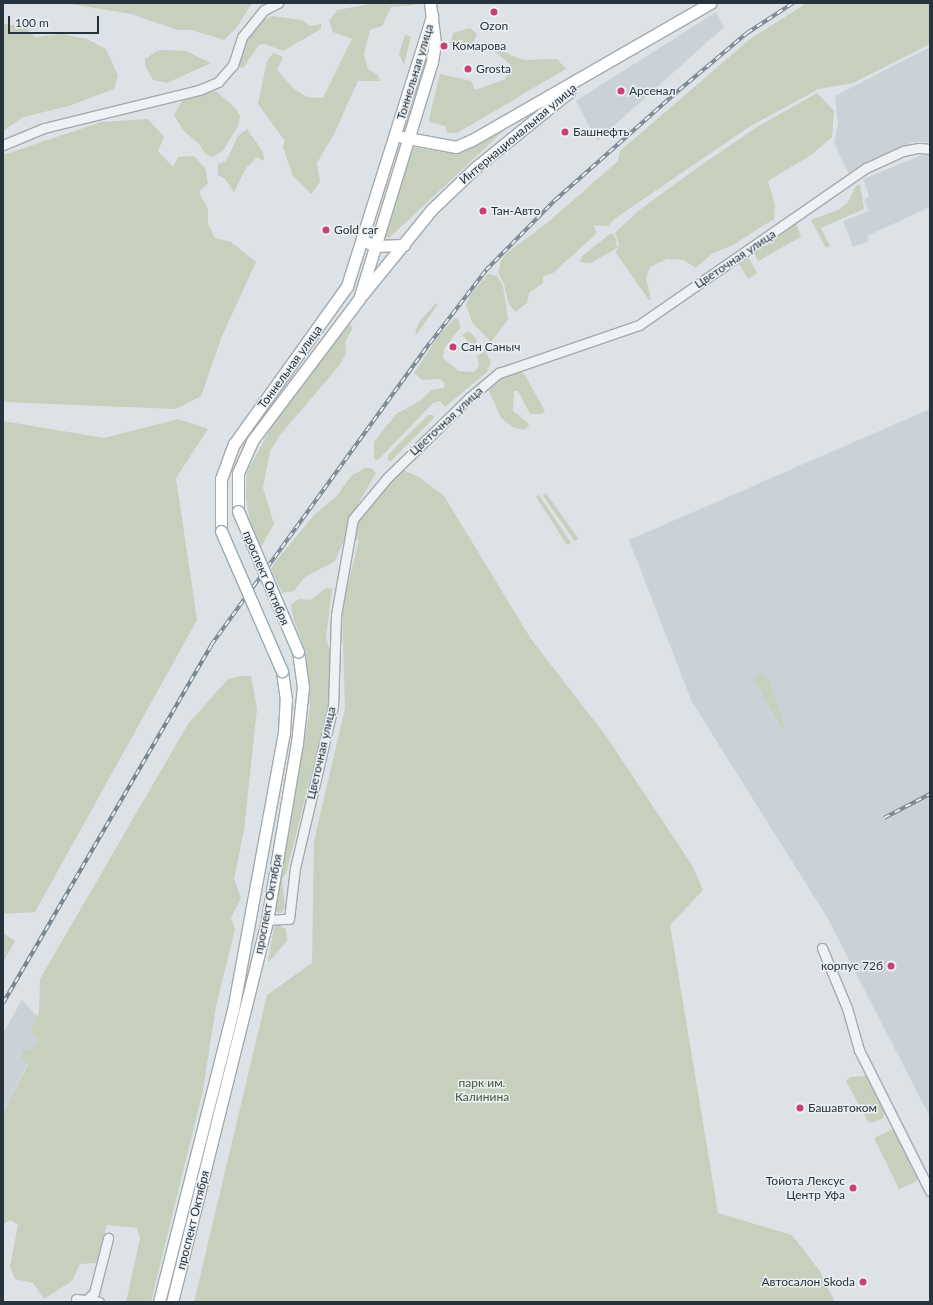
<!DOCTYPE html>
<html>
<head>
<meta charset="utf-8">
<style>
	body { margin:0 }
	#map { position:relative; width:933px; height:1305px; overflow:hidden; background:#dce2e6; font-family:Lato,sans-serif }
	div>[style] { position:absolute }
	.built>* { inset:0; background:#cad2d8 }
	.green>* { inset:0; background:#c6d0bd; transform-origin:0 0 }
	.roads { filter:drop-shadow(1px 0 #a2aab0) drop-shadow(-1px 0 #a2aab0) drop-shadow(0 1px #a2aab0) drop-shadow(0 -1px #a2aab0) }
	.minor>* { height:9px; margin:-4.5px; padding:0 4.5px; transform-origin:4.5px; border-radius:4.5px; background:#eef2f4 }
	.major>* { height:11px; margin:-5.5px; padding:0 5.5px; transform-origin:5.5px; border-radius:5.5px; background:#fff }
	.rail>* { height:3.5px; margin-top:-1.75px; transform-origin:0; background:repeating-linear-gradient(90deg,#ebf0f4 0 6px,#76858f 0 12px); box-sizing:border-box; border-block:1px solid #76858f }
	.bridges { filter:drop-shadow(1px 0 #9ba9b1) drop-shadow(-1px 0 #9ba9b1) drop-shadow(0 1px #9ba9b1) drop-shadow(0 -1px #9ba9b1) }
	.major-bridge>* { height:11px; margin:-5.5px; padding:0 5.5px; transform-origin:5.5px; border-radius:5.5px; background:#fff }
	.dots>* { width:11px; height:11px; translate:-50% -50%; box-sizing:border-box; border:2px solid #ebf0f4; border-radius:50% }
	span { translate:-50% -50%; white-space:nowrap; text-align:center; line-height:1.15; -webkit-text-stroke:3px #ebf0f4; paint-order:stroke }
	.poi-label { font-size:12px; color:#26323c }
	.left { translate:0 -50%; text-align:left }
	.right { translate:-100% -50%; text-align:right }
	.street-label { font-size:12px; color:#26323c }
	.park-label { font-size:12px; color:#425733 }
	.frame { position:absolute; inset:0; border:4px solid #26323c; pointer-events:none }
	.scale { position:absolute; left:8px; top:16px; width:91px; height:18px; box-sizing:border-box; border:2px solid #26323c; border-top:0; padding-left:5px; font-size:12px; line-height:14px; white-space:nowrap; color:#26323c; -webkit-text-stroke:3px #ebf0f4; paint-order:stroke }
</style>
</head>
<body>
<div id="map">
	<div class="built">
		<div style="clip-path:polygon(716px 12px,724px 27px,597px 141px,576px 101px)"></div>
		<div style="clip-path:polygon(930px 47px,930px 142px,913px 142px,849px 174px,834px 143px,838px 123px,835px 96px)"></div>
		<div style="clip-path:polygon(930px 155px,930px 207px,867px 236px,869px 241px,853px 247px,843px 221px,869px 211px,864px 200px,869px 196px,863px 179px,920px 156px)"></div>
		<div style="clip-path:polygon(930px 409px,930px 1117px,827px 917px,692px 702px,629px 540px)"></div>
		<div style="clip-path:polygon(22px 1000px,38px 1017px,30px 1031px,39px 1040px,3px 1114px,3px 1033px)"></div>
	</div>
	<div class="green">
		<div style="clip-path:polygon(65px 3px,252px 3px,237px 27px,224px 40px,192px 30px,178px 30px,131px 14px)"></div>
		<div style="clip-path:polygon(376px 3px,414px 3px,415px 5px,391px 7px,382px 26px,370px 30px,364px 54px,368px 69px,378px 75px,380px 81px,358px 81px,334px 134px,317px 163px,320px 182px,311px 194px,293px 176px,283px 147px,285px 141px,258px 104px,267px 61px,273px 53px,283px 57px,277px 70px,294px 89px,307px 97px,323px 98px,352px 39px,333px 32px,329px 21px,337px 10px)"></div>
		<div style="clip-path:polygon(807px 3px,930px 3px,930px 44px,853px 83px,818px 89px,806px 96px,752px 125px,617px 217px,608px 226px,593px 225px,597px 233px,553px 273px,543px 276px,543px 283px,529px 293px,527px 303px,515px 312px,508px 302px,504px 284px,498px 272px,501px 261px,507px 253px,547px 223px,618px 161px,620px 151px,750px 39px)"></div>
		<div style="clip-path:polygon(272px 16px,302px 20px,310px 26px,321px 24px,321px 29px,283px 51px,265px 44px,259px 45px,243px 68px,239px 67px,242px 52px,253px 31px,265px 19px)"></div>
		<div style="clip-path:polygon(3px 23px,26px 28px,35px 37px,61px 34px,87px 39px,106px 49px,118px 76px,114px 89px,69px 106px,23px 117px,3px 131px)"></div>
		<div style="clip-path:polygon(470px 28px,477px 34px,470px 49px,450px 45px,453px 33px)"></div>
		<div style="clip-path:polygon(405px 35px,411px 36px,404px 65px,399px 54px)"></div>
		<div style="clip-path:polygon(491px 44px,512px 56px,524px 60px,557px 59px,566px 69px,457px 133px,447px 133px,445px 126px,430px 122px,429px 119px,440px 74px,471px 81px,475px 90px,504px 80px,508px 75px,511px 65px,489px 47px)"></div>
		<div style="clip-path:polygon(163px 50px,186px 51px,211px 63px,167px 83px,153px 80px,145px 66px,145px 59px,157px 51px)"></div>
		<div style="clip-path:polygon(216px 91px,236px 109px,240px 116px,238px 126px,223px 151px,213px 157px,205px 154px,200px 145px,183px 130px,174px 115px,182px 101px)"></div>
		<div style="clip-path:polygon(817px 93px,834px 111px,832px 137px,811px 155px,768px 181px,775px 205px,774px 219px,733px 245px,713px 253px,696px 268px,683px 260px,667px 259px,650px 267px,646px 278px,651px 299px,649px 300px,616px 253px,619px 244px,615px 233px,638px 211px,697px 168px,757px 127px)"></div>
		<div style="clip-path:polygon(148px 119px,164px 137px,158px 151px,173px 167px,178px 157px,194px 156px,205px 168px,208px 183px,199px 192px,208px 209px,208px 224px,215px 238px,231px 242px,256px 262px,222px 336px,201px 396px,176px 409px,3px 402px,3px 155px,101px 122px)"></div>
		<div style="clip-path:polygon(512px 123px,390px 237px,385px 237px,411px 147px,448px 153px,459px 151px)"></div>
		<div style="clip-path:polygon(247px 129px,263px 152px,264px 161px,257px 157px,246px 168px,234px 192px,225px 179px,218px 175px,218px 164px,226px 161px,238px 136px)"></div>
		<div style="clip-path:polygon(860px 185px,864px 209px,821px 228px,830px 246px,826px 248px,811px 220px,838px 210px,848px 202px,856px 186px)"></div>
		<div style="clip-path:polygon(793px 223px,796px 223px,801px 237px,758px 261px,753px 251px,766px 245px)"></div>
		<div style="clip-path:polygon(610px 234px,613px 234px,616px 239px,617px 248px,591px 263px,580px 262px,582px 256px)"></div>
		<div style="clip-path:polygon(748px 257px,757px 273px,748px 279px,739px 264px)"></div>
		<div style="clip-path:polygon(488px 274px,497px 276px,503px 286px,507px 312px,508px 320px,491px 342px,472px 322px,466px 305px,471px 294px)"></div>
		<div style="clip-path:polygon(436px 303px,438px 304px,417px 334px,415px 331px,420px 321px)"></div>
		<div style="clip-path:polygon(455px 318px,459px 320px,460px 328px,444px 349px,443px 358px,458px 371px,474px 372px,479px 366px,477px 356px,485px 351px,491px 362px,487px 372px,445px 407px,440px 401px,433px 403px,378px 460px,374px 459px,374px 442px,396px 414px,420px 401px,431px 390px,444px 388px,445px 383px,440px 379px,422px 380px,414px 373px,439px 335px)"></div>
		<div style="clip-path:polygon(348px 324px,351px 324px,352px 329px,345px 342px,346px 354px,339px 366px,280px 435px,270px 451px,263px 488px,274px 524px,260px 549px,250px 523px,246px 496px,247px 472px,274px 422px)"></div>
		<div style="clip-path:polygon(469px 331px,477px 340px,475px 344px,468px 342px,462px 335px)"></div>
		<div style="clip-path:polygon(519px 369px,525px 375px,545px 411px,542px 414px,530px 414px,518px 391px,514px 391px,513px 411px,527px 422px,529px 426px,524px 430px,513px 427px,501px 418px,487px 387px,503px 375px)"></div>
		<div style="clip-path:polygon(428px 415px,433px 415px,434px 418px,391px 461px,388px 460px,388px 455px)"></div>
		<div style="clip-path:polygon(178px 419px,208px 429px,176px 478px,197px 620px,35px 912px,3px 914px,3px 421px,104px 438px)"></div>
		<div style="clip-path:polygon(365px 468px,371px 468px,376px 473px,350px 518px,345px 538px,335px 561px,305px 577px,294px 591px,282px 593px,271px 569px,275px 562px,315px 514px,336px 497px,351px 476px)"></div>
		<div style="clip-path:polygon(400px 469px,419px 477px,444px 496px,531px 639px,606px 736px,692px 865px,703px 890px,670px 925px,718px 1213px,792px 1235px,819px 1270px,835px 1302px,194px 1302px,267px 995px,312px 963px,314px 841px,345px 708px,342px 608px,359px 540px,353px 539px,358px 519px)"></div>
		<div style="left:546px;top:493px;width:56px;height:4px;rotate:55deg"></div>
		<div style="clip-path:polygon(539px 495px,571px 543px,567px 545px,536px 497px)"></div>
		<div style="clip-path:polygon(326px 588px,332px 589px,326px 637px,330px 651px,330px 701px,286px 874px,282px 878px,285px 907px,281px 913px,275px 912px,279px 876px,310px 707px,306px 652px,293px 618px,291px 605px,299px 599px,311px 600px)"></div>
		<div style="clip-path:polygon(762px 673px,768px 678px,785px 727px,783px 731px,753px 677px)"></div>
		<div style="clip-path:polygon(241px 676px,251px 676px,257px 709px,244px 830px,234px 879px,241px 898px,231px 918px,235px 929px,216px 1006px,203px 1090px,151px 1302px,126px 1302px,140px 1239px,137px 1228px,107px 1225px,96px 1263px,80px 1264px,72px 1281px,44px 1299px,33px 1283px,15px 1279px,10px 1267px,18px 1225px,11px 1220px,3px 1224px,3px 1114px,28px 1064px,21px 1058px,24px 1049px,33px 1050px,39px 1040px,30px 1031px,39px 1013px,40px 979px,188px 724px,228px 679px)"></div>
		<div style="clip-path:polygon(279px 926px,286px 929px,287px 941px,268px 963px,274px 927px)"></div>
		<div style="clip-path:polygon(3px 933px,15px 941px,3px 962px)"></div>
		<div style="clip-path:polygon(866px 1076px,885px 1112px,883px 1118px,872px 1123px,868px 1122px,846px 1081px,850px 1077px)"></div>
		<div style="left:893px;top:1129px;width:57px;height:21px;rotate:64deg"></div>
	</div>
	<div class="roads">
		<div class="minor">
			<div style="left:3px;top:145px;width:44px;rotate:-22.5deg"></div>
			<div style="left:44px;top:128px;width:160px;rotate:-13.8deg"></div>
			<div style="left:199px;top:90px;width:21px;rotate:-23deg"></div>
			<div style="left:218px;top:82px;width:23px;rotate:-49deg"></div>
			<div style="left:233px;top:65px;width:29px;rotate:-72deg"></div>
			<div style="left:242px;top:37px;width:35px;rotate:-51deg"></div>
			<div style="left:264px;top:10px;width:16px;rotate:-27deg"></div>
			<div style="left:267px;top:920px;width:22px;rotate:-3deg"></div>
			<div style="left:289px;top:919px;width:51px;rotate:-83.3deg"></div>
			<div style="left:295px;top:868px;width:166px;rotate:-76.8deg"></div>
			<div style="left:333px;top:706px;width:91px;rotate:-88.1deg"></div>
			<div style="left:336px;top:615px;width:97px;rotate:-80deg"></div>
			<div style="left:353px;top:519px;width:55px;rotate:-50.2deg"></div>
			<div style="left:388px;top:477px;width:115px;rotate:-44.3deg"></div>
			<div style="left:470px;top:397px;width:38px;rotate:-40deg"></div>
			<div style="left:499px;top:373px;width:148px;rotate:-18.9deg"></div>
			<div style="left:639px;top:325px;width:276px;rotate:-34.7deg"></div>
			<div style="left:866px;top:168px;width:41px;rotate:-24.7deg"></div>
			<div style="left:903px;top:151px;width:16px;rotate:-11deg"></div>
			<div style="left:919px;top:148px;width:11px;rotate:5deg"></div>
			<div style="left:822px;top:948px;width:65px;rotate:67.4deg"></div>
			<div style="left:847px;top:1008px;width:44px;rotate:74.1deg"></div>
			<div style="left:859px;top:1050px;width:158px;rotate:63.3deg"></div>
			<div style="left:76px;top:1299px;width:23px;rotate:7deg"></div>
			<div style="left:84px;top:1302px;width:13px;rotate:-42deg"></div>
			<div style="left:94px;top:1293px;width:57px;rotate:-75.7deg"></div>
		</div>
		<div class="major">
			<div style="left:402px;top:137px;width:55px;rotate:10.5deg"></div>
			<div style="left:456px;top:147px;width:17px;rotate:-24deg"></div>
			<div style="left:472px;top:140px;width:275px;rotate:-29.9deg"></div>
			<div style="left:369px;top:243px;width:7px;rotate:27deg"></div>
			<div style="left:375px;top:246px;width:29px;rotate:-2deg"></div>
			<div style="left:362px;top:295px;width:109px;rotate:-50.9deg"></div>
			<div style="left:431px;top:210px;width:62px;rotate:-43.7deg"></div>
			<div style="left:476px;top:167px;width:119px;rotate:-38.9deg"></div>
			<div style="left:238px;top:511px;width:38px;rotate:-90deg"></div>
			<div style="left:238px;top:473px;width:35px;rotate:-66deg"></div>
			<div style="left:252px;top:441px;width:178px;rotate:-53deg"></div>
			<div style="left:359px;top:299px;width:248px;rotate:-72.9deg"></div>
			<div style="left:432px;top:62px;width:19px;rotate:-81deg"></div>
			<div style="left:435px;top:43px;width:40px;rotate:-97.1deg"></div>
			<div style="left:221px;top:531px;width:52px;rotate:-90deg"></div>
			<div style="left:221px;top:479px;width:37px;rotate:-70deg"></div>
			<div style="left:234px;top:444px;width:194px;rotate:-54.4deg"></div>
			<div style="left:347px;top:286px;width:283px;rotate:-72.5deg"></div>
			<div style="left:159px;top:1302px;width:301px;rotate:-75.8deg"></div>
			<div style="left:233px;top:1010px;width:282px;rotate:-79.6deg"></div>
			<div style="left:284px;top:733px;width:33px;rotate:-87deg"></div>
			<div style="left:286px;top:700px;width:29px;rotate:-98deg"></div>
			<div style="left:172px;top:1302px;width:394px;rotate:-76deg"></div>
			<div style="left:267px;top:920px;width:180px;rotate:-80.4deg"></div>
			<div style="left:297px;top:743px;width:56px;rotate:-83.9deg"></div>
			<div style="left:303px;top:687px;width:35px;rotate:-98deg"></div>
		</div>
	</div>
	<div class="rail">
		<div style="left:884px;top:818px;width:52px;rotate:-27.6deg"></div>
		<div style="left:3px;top:1003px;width:414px;rotate:-59.8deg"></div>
		<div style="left:211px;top:645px;width:373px;rotate:-54.1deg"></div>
		<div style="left:430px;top:343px;width:92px;rotate:-52.5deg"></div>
		<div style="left:486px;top:270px;width:98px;rotate:-45.4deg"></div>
		<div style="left:555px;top:200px;width:166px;rotate:-41.6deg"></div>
		<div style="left:679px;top:90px;width:89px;rotate:-40deg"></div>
		<div style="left:747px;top:33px;width:55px;rotate:-33.1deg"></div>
	</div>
	<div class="bridges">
		<div class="major-bridge">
			<div style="left:238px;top:511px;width:153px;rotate:66.9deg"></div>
			<div style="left:221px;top:531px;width:153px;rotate:66.5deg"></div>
		</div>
	</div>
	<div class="dots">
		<div style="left:494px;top:12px;background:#cb4073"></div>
		<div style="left:444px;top:46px;background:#cb4073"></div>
		<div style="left:468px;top:69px;background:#cb4073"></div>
		<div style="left:621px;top:91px;background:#cb4073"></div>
		<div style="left:565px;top:132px;background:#cb4073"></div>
		<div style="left:483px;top:211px;background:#cb4073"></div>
		<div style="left:326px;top:230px;background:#cb4073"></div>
		<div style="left:453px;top:347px;background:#cb4073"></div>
		<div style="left:891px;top:966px;background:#cb4073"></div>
		<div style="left:800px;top:1108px;background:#cb4073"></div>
		<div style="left:853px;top:1188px;background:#cb4073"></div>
		<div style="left:863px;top:1282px;background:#cb4073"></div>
	</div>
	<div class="poi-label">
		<span style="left:494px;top:26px">Ozon</span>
		<span class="left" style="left:452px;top:46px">Комарова</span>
		<span class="left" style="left:476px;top:69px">Grosta</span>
		<span class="left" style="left:629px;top:91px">Арсенал</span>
		<span class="left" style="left:573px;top:132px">Башнефть</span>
		<span class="left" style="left:491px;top:211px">Тан-Авто</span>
		<span class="left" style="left:334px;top:230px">Gold car</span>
		<span class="left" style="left:461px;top:347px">Сан Саныч</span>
		<span class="right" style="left:883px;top:966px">корпус 72б</span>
		<span class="left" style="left:808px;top:1108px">Башавтоком</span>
		<span class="right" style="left:845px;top:1188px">Тойота Лексус<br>Центр Уфа</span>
		<span class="right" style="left:855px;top:1282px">Автосалон Skoda</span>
	</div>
	<div class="street-label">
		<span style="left:415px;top:72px;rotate:-73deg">Тоннельная улица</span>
		<span style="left:518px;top:134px;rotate:-40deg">Интернациональная улица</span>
		<span style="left:735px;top:259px;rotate:-34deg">Цветочная улица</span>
		<span style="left:290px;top:367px;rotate:-54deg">Тоннельная улица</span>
		<span style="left:446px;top:421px;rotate:-43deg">Цветочная улица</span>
		<span style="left:266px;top:578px;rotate:67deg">проспект Октября</span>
		<span style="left:321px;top:753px;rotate:-77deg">Цветочная улица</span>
		<span style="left:268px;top:904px;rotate:-79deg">проспект Октября</span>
		<span style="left:193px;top:1220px;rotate:-76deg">проспект Октября</span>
	</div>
	<div class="park-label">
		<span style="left:482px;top:1090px">парк им.<br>Калинина</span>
	</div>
	<div class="frame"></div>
	<div class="scale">100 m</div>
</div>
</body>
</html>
